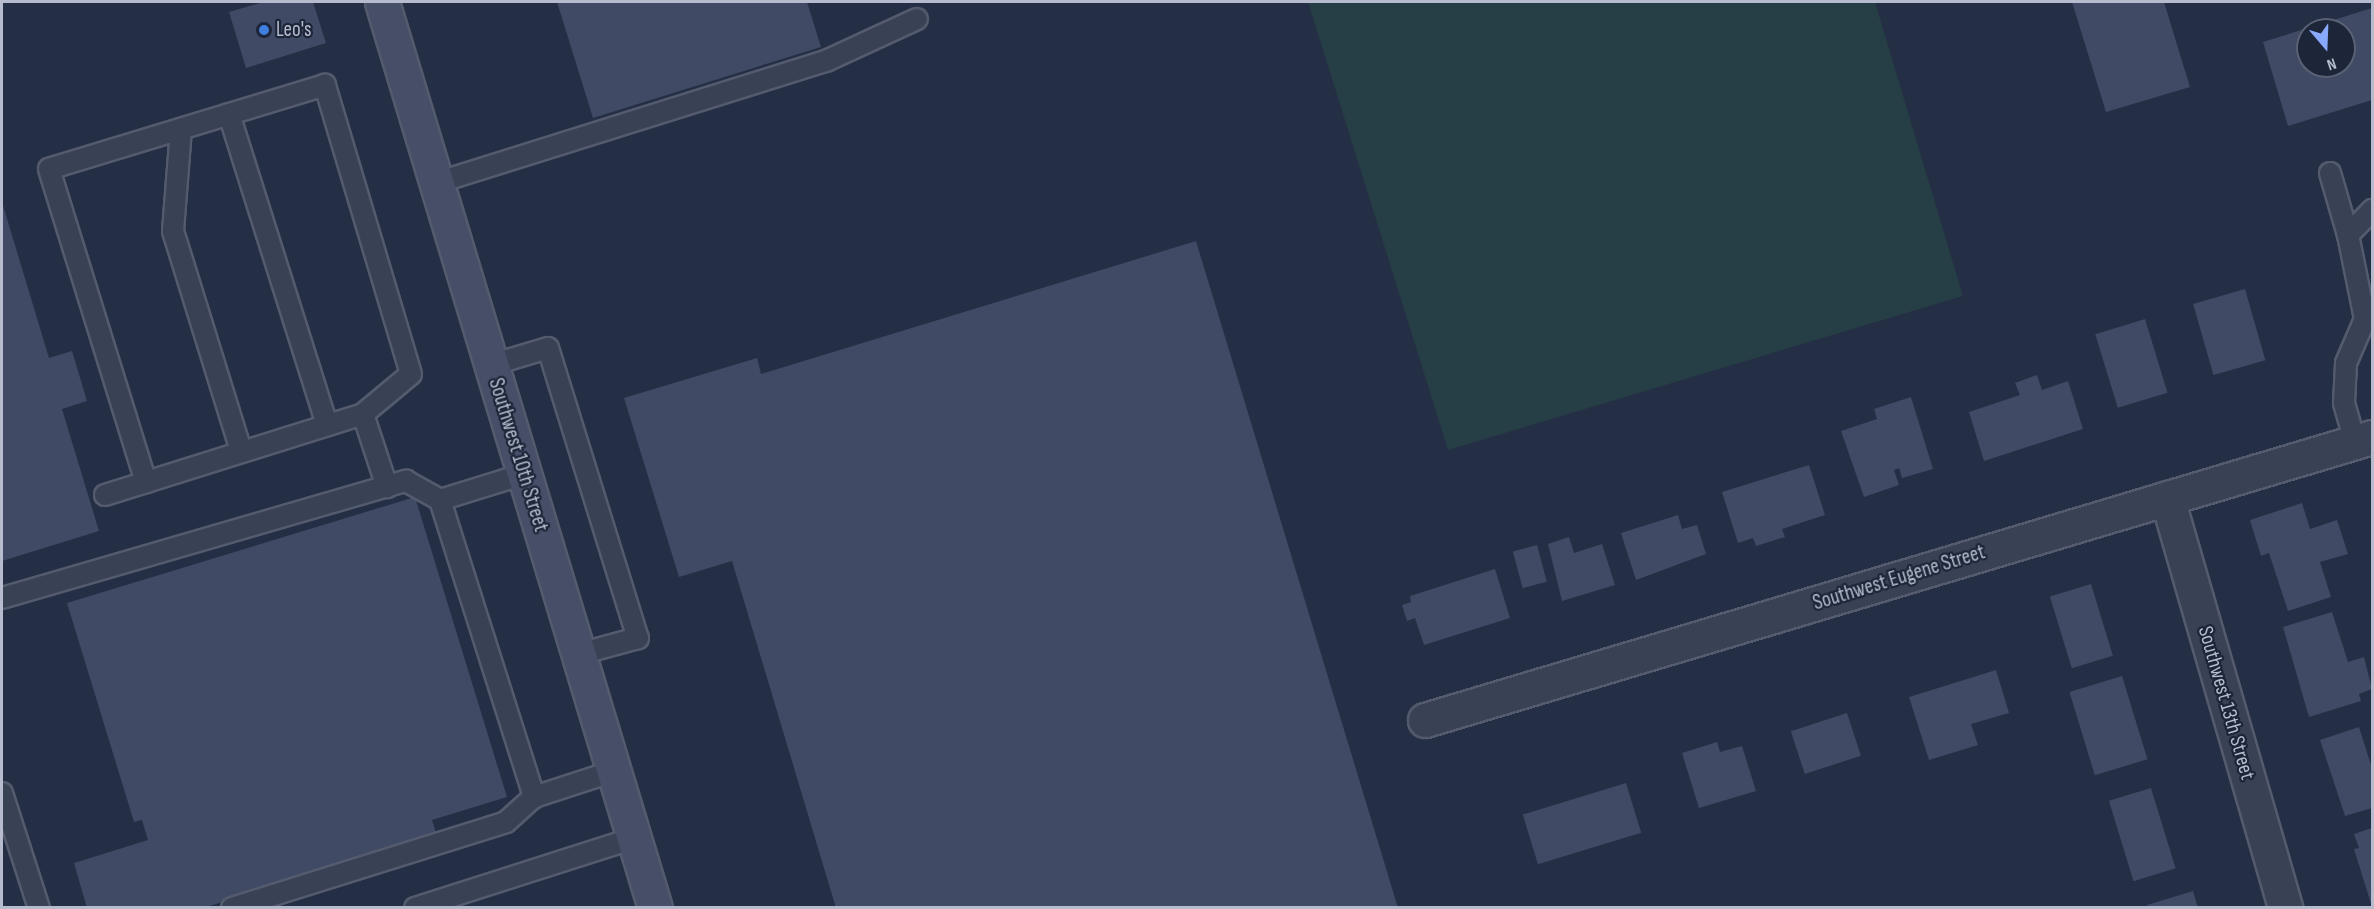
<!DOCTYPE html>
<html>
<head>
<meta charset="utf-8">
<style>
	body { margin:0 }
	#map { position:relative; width:2374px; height:909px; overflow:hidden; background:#242e44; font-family:"Sofia Sans Condensed",sans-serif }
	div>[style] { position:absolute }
	.green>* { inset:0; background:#263e45 }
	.building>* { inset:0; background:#404a65; transform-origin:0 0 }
	.roads { filter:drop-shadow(2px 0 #545b6e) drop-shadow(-2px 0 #545b6e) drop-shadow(0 2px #545b6e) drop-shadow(0 -2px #545b6e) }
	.lane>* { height:20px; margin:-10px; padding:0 10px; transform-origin:10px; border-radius:10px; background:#394154 }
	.street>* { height:33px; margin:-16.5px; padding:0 16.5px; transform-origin:16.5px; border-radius:16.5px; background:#394154 }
	.secondary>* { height:33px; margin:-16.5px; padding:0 16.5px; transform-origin:16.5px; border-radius:16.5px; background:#464f67 }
	.dots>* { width:16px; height:16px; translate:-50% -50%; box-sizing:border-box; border:3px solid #1d2539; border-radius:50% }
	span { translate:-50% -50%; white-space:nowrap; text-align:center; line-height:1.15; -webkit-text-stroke:4.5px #1d2539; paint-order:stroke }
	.poi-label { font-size:21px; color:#b6bccd }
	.left { translate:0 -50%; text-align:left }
	.street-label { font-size:21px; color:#b6bccd }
	.frame { position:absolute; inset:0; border:3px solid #b6bccd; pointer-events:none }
	.north { position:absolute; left:2296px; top:18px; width:60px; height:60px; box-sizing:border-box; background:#1d2539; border:2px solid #5a6174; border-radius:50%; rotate:161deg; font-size:16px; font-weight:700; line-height:24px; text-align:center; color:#b6bccd }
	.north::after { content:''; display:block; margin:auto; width:21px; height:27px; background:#89a9ff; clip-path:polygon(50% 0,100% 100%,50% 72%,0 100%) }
</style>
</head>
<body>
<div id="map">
	<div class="green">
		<div style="clip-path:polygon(1308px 2px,1875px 2px,1963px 296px,1448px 450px)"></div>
	</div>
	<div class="building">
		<div style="clip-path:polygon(263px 2px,313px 2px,326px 43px,246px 68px,229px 12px)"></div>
		<div style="clip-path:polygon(557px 2px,807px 2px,821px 47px,593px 118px)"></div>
		<div style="clip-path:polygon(2072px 2px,2164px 2px,2190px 87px,2106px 112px)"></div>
		<div style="clip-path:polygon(evenodd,2372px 8px,2372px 100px,2288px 126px,2263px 42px,2372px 8px,2308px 30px,2344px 30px,2344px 66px,2308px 66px,2308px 30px)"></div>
		<div style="clip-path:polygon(2px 202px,49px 358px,72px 351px,87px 401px,62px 409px,99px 531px,2px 561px)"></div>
		<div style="clip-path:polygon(1196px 241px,1398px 908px,836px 908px,732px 561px,679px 577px,624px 398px,757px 358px,761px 374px)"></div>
		<div style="left:2245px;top:289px;width:74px;height:54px;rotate:74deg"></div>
		<div style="left:2145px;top:319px;width:77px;height:52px;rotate:73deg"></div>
		<div style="clip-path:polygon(2037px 375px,2042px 390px,2068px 381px,2083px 429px,1984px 461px,1969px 412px,2020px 395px,2015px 383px)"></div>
		<div style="clip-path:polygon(1911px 397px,1933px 469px,1902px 478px,1899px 468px,1894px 470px,1899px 485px,1864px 497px,1841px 431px,1877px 419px,1874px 409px)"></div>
		<div style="clip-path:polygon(1809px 465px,1825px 515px,1782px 529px,1785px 537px,1756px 546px,1753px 538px,1738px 543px,1722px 492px)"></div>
		<div style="clip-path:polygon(415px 497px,507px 797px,432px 820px,437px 836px,203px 908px,87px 908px,74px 863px,148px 840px,142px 820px,134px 822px,67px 603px)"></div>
		<div style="clip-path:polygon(2302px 503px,2310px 529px,2337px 520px,2348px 554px,2320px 562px,2331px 597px,2288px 611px,2269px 553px,2261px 556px,2250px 520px)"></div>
		<div style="clip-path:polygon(1678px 515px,1682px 529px,1697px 525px,1706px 554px,1636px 580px,1621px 533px)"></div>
		<div style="clip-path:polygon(1569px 537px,1574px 553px,1602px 544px,1615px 585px,1562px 601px,1548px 544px)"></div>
		<div style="left:1537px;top:545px;width:38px;height:25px;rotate:75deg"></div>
		<div style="clip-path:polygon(1495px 569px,1510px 618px,1424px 645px,1415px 618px,1407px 621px,1402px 605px,1411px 602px,1410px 596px)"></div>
		<div style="left:2091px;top:584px;width:75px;height:43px;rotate:73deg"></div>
		<div style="clip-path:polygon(2332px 612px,2348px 662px,2364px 657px,2372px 689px,2359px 694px,2361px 701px,2309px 717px,2283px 627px)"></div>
		<div style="clip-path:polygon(1996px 670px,2009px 713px,1971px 724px,1978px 745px,1929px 760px,1909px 697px)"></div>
		<div style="left:2122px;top:676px;width:87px;height:55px;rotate:73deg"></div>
		<div style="left:1847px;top:713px;width:45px;height:59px;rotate:72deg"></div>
		<div style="clip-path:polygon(2359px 727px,2372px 768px,2372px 808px,2345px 816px,2320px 740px)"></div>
		<div style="clip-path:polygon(1717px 742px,1720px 752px,1742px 746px,1756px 791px,1699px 808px,1682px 753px)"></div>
		<div style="left:1626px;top:783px;width:52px;height:108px;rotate:73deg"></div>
		<div style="left:2151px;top:788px;width:84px;height:44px;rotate:73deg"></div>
		<div style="clip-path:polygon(2372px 828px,2372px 907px,2354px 849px,2359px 848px,2354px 834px)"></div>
		<div style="clip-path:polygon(2193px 891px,2198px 908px,2148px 908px,2147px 905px)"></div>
	</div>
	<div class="roads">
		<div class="lane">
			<div style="left:229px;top:114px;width:326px;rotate:72.5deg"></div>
			<div style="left:181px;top:129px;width:102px;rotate:94.5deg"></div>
			<div style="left:173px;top:231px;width:230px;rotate:72.8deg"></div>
			<div style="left:2330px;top:173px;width:65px;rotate:73.8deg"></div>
			<div style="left:436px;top:183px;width:409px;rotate:-17.4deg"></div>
			<div style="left:826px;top:61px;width:100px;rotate:-24.8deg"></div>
			<div style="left:491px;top:365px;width:59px;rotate:-16.6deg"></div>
			<div style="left:548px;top:348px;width:304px;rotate:72.8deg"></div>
			<div style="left:638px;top:638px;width:61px;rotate:164.8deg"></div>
			<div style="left:363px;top:414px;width:77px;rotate:71.8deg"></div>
			<div style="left:2355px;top:442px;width:41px;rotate:-105.8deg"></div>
			<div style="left:2344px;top:403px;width:40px;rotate:-87.1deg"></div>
			<div style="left:2346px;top:363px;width:48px;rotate:-66.6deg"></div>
			<div style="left:2365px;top:319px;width:86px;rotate:-101.4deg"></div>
			<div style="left:2348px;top:235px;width:35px;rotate:-46deg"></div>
			<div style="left:105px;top:495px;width:270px;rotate:-17.4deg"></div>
			<div style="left:363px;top:414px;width:62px;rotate:-39.8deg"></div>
			<div style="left:411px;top:374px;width:302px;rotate:-106.6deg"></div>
			<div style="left:325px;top:85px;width:288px;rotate:163.1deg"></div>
			<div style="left:49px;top:169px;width:328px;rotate:72.8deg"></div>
			<div style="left:440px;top:500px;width:312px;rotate:72.4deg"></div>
			<div style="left:2px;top:598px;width:421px;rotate:-16.2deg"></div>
			<div style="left:406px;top:481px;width:39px;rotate:29deg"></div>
			<div style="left:440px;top:500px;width:88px;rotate:-17.2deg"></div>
			<div style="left:2px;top:793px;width:121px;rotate:72.2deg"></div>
			<div style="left:232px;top:908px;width:287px;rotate:-17.4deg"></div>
			<div style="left:506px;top:822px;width:38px;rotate:-42deg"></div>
			<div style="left:534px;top:797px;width:84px;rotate:-18deg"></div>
			<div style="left:415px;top:908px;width:230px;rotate:-17.7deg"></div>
		</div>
		<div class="street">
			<div style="left:2167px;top:498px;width:427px;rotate:73.9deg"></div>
			<div style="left:1425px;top:720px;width:988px;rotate:-16.64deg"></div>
		</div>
		<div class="secondary">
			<div style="left:382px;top:2px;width:946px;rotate:73.23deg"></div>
		</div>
	</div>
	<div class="dots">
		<div style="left:264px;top:30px;background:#3f7fe0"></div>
	</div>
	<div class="poi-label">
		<span class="left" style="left:276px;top:30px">Leo's</span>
	</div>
	<div class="street-label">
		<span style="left:518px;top:455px;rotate:73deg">Southwest 10th Street</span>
		<span style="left:1899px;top:578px;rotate:-17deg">Southwest Eugene Street</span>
		<span style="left:2226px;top:703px;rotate:74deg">Southwest 13th Street</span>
	</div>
	<div class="frame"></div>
	<div class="north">N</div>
</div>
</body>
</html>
